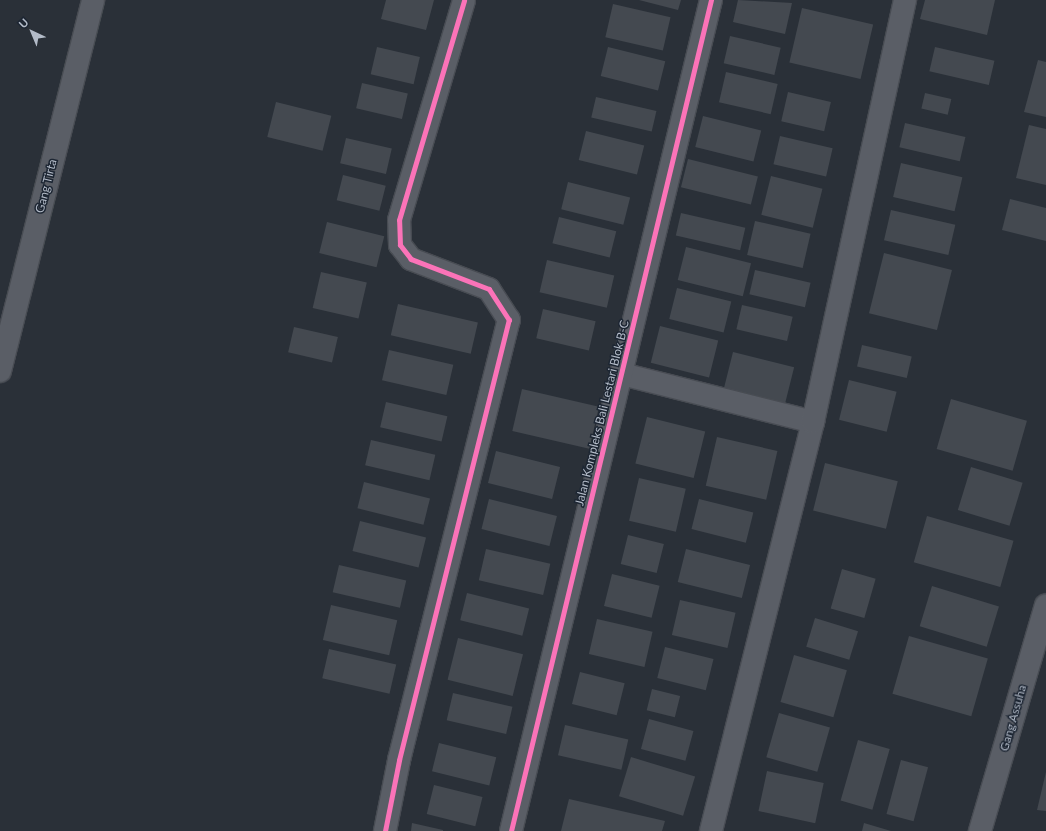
<!DOCTYPE html>
<html>
<head>
<meta charset="utf-8">
<style>
	body { margin:0 }
	#map { position:relative; width:1046px; height:831px; overflow:hidden; background:#2a3038; font-family:Lato,sans-serif }
	div>[style] { position:absolute }
	.building>* { inset:0; background:#444950; transform-origin:0 0 }
	.roads { filter:drop-shadow(1px 0 #484c53) drop-shadow(-1px 0 #484c53) drop-shadow(0 1px #484c53) drop-shadow(0 -1px #484c53) }
	.minor>* { height:22px; margin:-11px; padding:0 11px; transform-origin:11px; border-radius:11px; background:#5a5e66 }
	.cycleway>* { height:5px; margin:-2.5px; padding:0 2.5px; transform-origin:2.5px; border-radius:2.5px; background:#fb73b8 }
	span { translate:-50% -50%; white-space:nowrap; text-align:center; line-height:1.15; -webkit-text-stroke:3px #1d2633; paint-order:stroke }
	.street-label { font-size:12px; color:#b4bcc9 }
	.north { position:absolute; left:12px; top:12px; width:40px; height:40px; -webkit-text-stroke:3px #1d2633; paint-order:stroke; rotate:316deg; font-size:11px; font-weight:700; line-height:16px; text-align:center; color:#b4bcc9 }
	.north::after { content:''; display:block; margin:auto; width:14px; height:18px; background:#b4bcc9; clip-path:polygon(50% 0,100% 100%,50% 72%,0 100%) }
</style>
</head>
<body>
<div id="map">
	<div class="building">
		<div style="clip-path:polygon(386px 0,434px 0,426px 30px,381px 19px)"></div>
		<div style="clip-path:polygon(639px 0,681px 0,678px 10px)"></div>
		<div style="clip-path:polygon(738px 0,792px 3px,785px 34px,733px 22px)"></div>
		<div style="clip-path:polygon(925px 0,995px 0,987px 35px,920px 19px)"></div>
		<div style="left:613px;top:4px;width:59px;height:34px;rotate:13deg"></div>
		<div style="left:802px;top:8px;width:73px;height:56px;rotate:13deg"></div>
		<div style="left:730px;top:36px;width:52px;height:28px;rotate:13deg"></div>
		<div style="left:377px;top:47px;width:44px;height:28px;rotate:13deg"></div>
		<div style="left:608px;top:47px;width:59px;height:30px;rotate:14deg"></div>
		<div style="left:935px;top:47px;width:61px;height:25px;rotate:13deg"></div>
		<div style="clip-path:polygon(1038px 60px,1046px 62px,1046px 117px,1024px 112px)"></div>
		<div style="left:726px;top:72px;width:53px;height:31px;rotate:13deg"></div>
		<div style="left:362px;top:83px;width:47px;height:26px;rotate:13deg"></div>
		<div style="left:788px;top:92px;width:44px;height:30px;rotate:13deg"></div>
		<div style="left:925px;top:93px;width:27px;height:16px;rotate:13deg"></div>
		<div style="left:596px;top:97px;width:62px;height:21px;rotate:13deg"></div>
		<div style="left:276px;top:102px;width:57px;height:36px;rotate:14deg"></div>
		<div style="left:703px;top:116px;width:60px;height:32px;rotate:14deg"></div>
		<div style="left:905px;top:123px;width:62px;height:25px;rotate:13deg"></div>
		<div style="clip-path:polygon(1029px 125px,1046px 129px,1046px 185px,1016px 178px)"></div>
		<div style="left:586px;top:131px;width:60px;height:30px;rotate:14deg"></div>
		<div style="left:780px;top:136px;width:54px;height:29px;rotate:13deg"></div>
		<div style="left:346px;top:138px;width:47px;height:26px;rotate:13deg"></div>
		<div style="left:688px;top:159px;width:72px;height:29px;rotate:14deg"></div>
		<div style="left:901px;top:163px;width:63px;height:35px;rotate:13deg"></div>
		<div style="left:343px;top:175px;width:44px;height:26px;rotate:14deg"></div>
		<div style="left:771px;top:176px;width:53px;height:40px;rotate:14deg"></div>
		<div style="left:568px;top:182px;width:64px;height:28px;rotate:14deg"></div>
		<div style="clip-path:polygon(1010px 199px,1046px 208px,1046px 241px,1002px 230px)"></div>
		<div style="left:891px;top:210px;width:66px;height:31px;rotate:13deg"></div>
		<div style="left:681px;top:213px;width:66px;height:23px;rotate:13deg"></div>
		<div style="left:559px;top:217px;width:59px;height:27px;rotate:14deg"></div>
		<div style="left:755px;top:221px;width:57px;height:35px;rotate:13deg"></div>
		<div style="left:327px;top:222px;width:59px;height:32px;rotate:14deg"></div>
		<div style="left:686px;top:247px;width:67px;height:34px;rotate:14deg"></div>
		<div style="left:884px;top:253px;width:70px;height:62px;rotate:14deg"></div>
		<div style="left:547px;top:260px;width:69px;height:33px;rotate:13deg"></div>
		<div style="left:755px;top:270px;width:57px;height:25px;rotate:13deg"></div>
		<div style="left:321px;top:272px;width:47px;height:37px;rotate:13deg"></div>
		<div style="left:677px;top:288px;width:56px;height:32px;rotate:14deg"></div>
		<div style="left:398px;top:304px;width:82px;height:32px;rotate:13deg"></div>
		<div style="left:742px;top:305px;width:52px;height:25px;rotate:13deg"></div>
		<div style="left:543px;top:309px;width:54px;height:30px;rotate:13deg"></div>
		<div style="left:660px;top:326px;width:60px;height:38px;rotate:14deg"></div>
		<div style="left:294px;top:327px;width:45px;height:26px;rotate:13deg"></div>
		<div style="left:862px;top:345px;width:51px;height:22px;rotate:13deg"></div>
		<div style="left:389px;top:350px;width:66px;height:31px;rotate:13deg"></div>
		<div style="left:733px;top:352px;width:63px;height:38px;rotate:14deg"></div>
		<div style="left:849px;top:380px;width:49px;height:41px;rotate:14deg"></div>
		<div style="left:522px;top:389px;width:79px;height:43px;rotate:13deg"></div>
		<div style="left:951px;top:399px;width:79px;height:52px;rotate:16deg"></div>
		<div style="left:386px;top:402px;width:63px;height:26px;rotate:13deg"></div>
		<div style="left:647px;top:417px;width:60px;height:48px;rotate:14deg"></div>
		<div style="left:717px;top:437px;width:62px;height:50px;rotate:13deg"></div>
		<div style="left:371px;top:440px;width:66px;height:26px;rotate:13deg"></div>
		<div style="left:496px;top:451px;width:66px;height:33px;rotate:14deg"></div>
		<div style="left:825px;top:463px;width:75px;height:49px;rotate:14deg"></div>
		<div style="left:971px;top:467px;width:54px;height:45px;rotate:17deg"></div>
		<div style="left:639px;top:478px;width:48px;height:44px;rotate:13deg"></div>
		<div style="left:364px;top:482px;width:68px;height:27px;rotate:14deg"></div>
		<div style="left:489px;top:499px;width:70px;height:31px;rotate:14deg"></div>
		<div style="left:699px;top:499px;width:56px;height:31px;rotate:14deg"></div>
		<div style="left:927px;top:516px;width:90px;height:48px;rotate:16deg"></div>
		<div style="left:360px;top:521px;width:68px;height:31px;rotate:14deg"></div>
		<div style="left:628px;top:535px;width:37px;height:30px;rotate:14deg"></div>
		<div style="left:486px;top:549px;width:66px;height:32px;rotate:13deg"></div>
		<div style="left:686px;top:549px;width:66px;height:34px;rotate:14deg"></div>
		<div style="left:339px;top:565px;width:69px;height:28px;rotate:13deg"></div>
		<div style="left:842px;top:569px;width:35px;height:41px;rotate:16deg"></div>
		<div style="left:612px;top:574px;width:49px;height:33px;rotate:14deg"></div>
		<div style="left:932px;top:586px;width:70px;height:42px;rotate:17deg"></div>
		<div style="left:467px;top:593px;width:64px;height:28px;rotate:14deg"></div>
		<div style="left:680px;top:600px;width:57px;height:36px;rotate:13deg"></div>
		<div style="left:331px;top:605px;width:68px;height:36px;rotate:13deg"></div>
		<div style="left:815px;top:618px;width:45px;height:30px;rotate:17deg"></div>
		<div style="left:597px;top:619px;width:57px;height:36px;rotate:13deg"></div>
		<div style="left:909px;top:636px;width:82px;height:60px;rotate:16deg"></div>
		<div style="left:458px;top:638px;width:67px;height:43px;rotate:14deg"></div>
		<div style="left:665px;top:647px;width:50px;height:32px;rotate:14deg"></div>
		<div style="left:329px;top:649px;width:69px;height:30px;rotate:13deg"></div>
		<div style="left:794px;top:655px;width:55px;height:49px;rotate:16deg"></div>
		<div style="left:580px;top:672px;width:46px;height:33px;rotate:14deg"></div>
		<div style="left:652px;top:689px;width:29px;height:22px;rotate:14deg"></div>
		<div style="left:453px;top:693px;width:61px;height:28px;rotate:13deg"></div>
		<div style="left:779px;top:713px;width:53px;height:46px;rotate:16deg"></div>
		<div style="left:649px;top:719px;width:46px;height:31px;rotate:15deg"></div>
		<div style="left:565px;top:725px;width:65px;height:31px;rotate:13deg"></div>
		<div style="left:858px;top:740px;width:33px;height:63px;rotate:16deg"></div>
		<div style="left:439px;top:743px;width:59px;height:29px;rotate:14deg"></div>
		<div style="left:631px;top:757px;width:67px;height:41px;rotate:17deg"></div>
		<div style="left:901px;top:760px;width:28px;height:56px;rotate:15deg"></div>
		<div style="left:767px;top:771px;width:58px;height:41px;rotate:12deg"></div>
		<div style="clip-path:polygon(1046px 772px,1046px 811px,1037px 810px)"></div>
		<div style="left:434px;top:785px;width:50px;height:30px;rotate:14deg"></div>
		<div style="clip-path:polygon(569px 799px,665px 821px,662px 831px,561px 831px)"></div>
		<div style="clip-path:polygon(412px 823px,443px 830px,443px 831px,411px 831px)"></div>
		<div style="clip-path:polygon(864px 823px,891px 831px,862px 831px)"></div>
	</div>
	<div class="roads">
		<div class="minor">
			<div style="left:0;top:371px;width:382px;rotate:-75.9deg"></div>
			<div style="left:622px;top:374px;width:197px;rotate:14.1deg"></div>
			<div style="left:385px;top:831px;width:72px;rotate:-78.8deg"></div>
			<div style="left:399px;top:760px;width:454px;rotate:-76deg"></div>
			<div style="left:509px;top:320px;width:37px;rotate:-123deg"></div>
			<div style="left:489px;top:289px;width:84px;rotate:-159deg"></div>
			<div style="left:411px;top:259px;width:18px;rotate:-128deg"></div>
			<div style="left:400px;top:245px;width:25px;rotate:-92deg"></div>
			<div style="left:399px;top:220px;width:229px;rotate:-73.5deg"></div>
			<div style="left:511px;top:831px;width:855px;rotate:-76.47deg"></div>
			<div style="left:711px;top:831px;width:422px;rotate:-76deg"></div>
			<div style="left:813px;top:422px;width:432px;rotate:-77.7deg"></div>
			<div style="left:980px;top:831px;width:235px;rotate:-73.7deg"></div>
		</div>
	</div>
	<div class="cycleway">
		<div style="left:385px;top:831px;width:72px;rotate:-78.8deg"></div>
		<div style="left:399px;top:760px;width:454px;rotate:-76deg"></div>
		<div style="left:509px;top:320px;width:37px;rotate:-123deg"></div>
		<div style="left:489px;top:289px;width:84px;rotate:-159deg"></div>
		<div style="left:411px;top:259px;width:18px;rotate:-128deg"></div>
		<div style="left:400px;top:245px;width:25px;rotate:-92deg"></div>
		<div style="left:399px;top:220px;width:229px;rotate:-73.5deg"></div>
		<div style="left:511px;top:831px;width:855px;rotate:-76.47deg"></div>
	</div>
	<div class="street-label">
		<span style="left:46px;top:186px;rotate:-76deg">Gang Tirta</span>
		<span style="left:602px;top:413px;rotate:-76deg">Jalan Kompleks Bali Lestari Blok B-C</span>
		<span style="left:1013px;top:718px;rotate:-74deg">Gang Assuha</span>
	</div>
	<div class="north">U</div>
</div>
</body>
</html>
